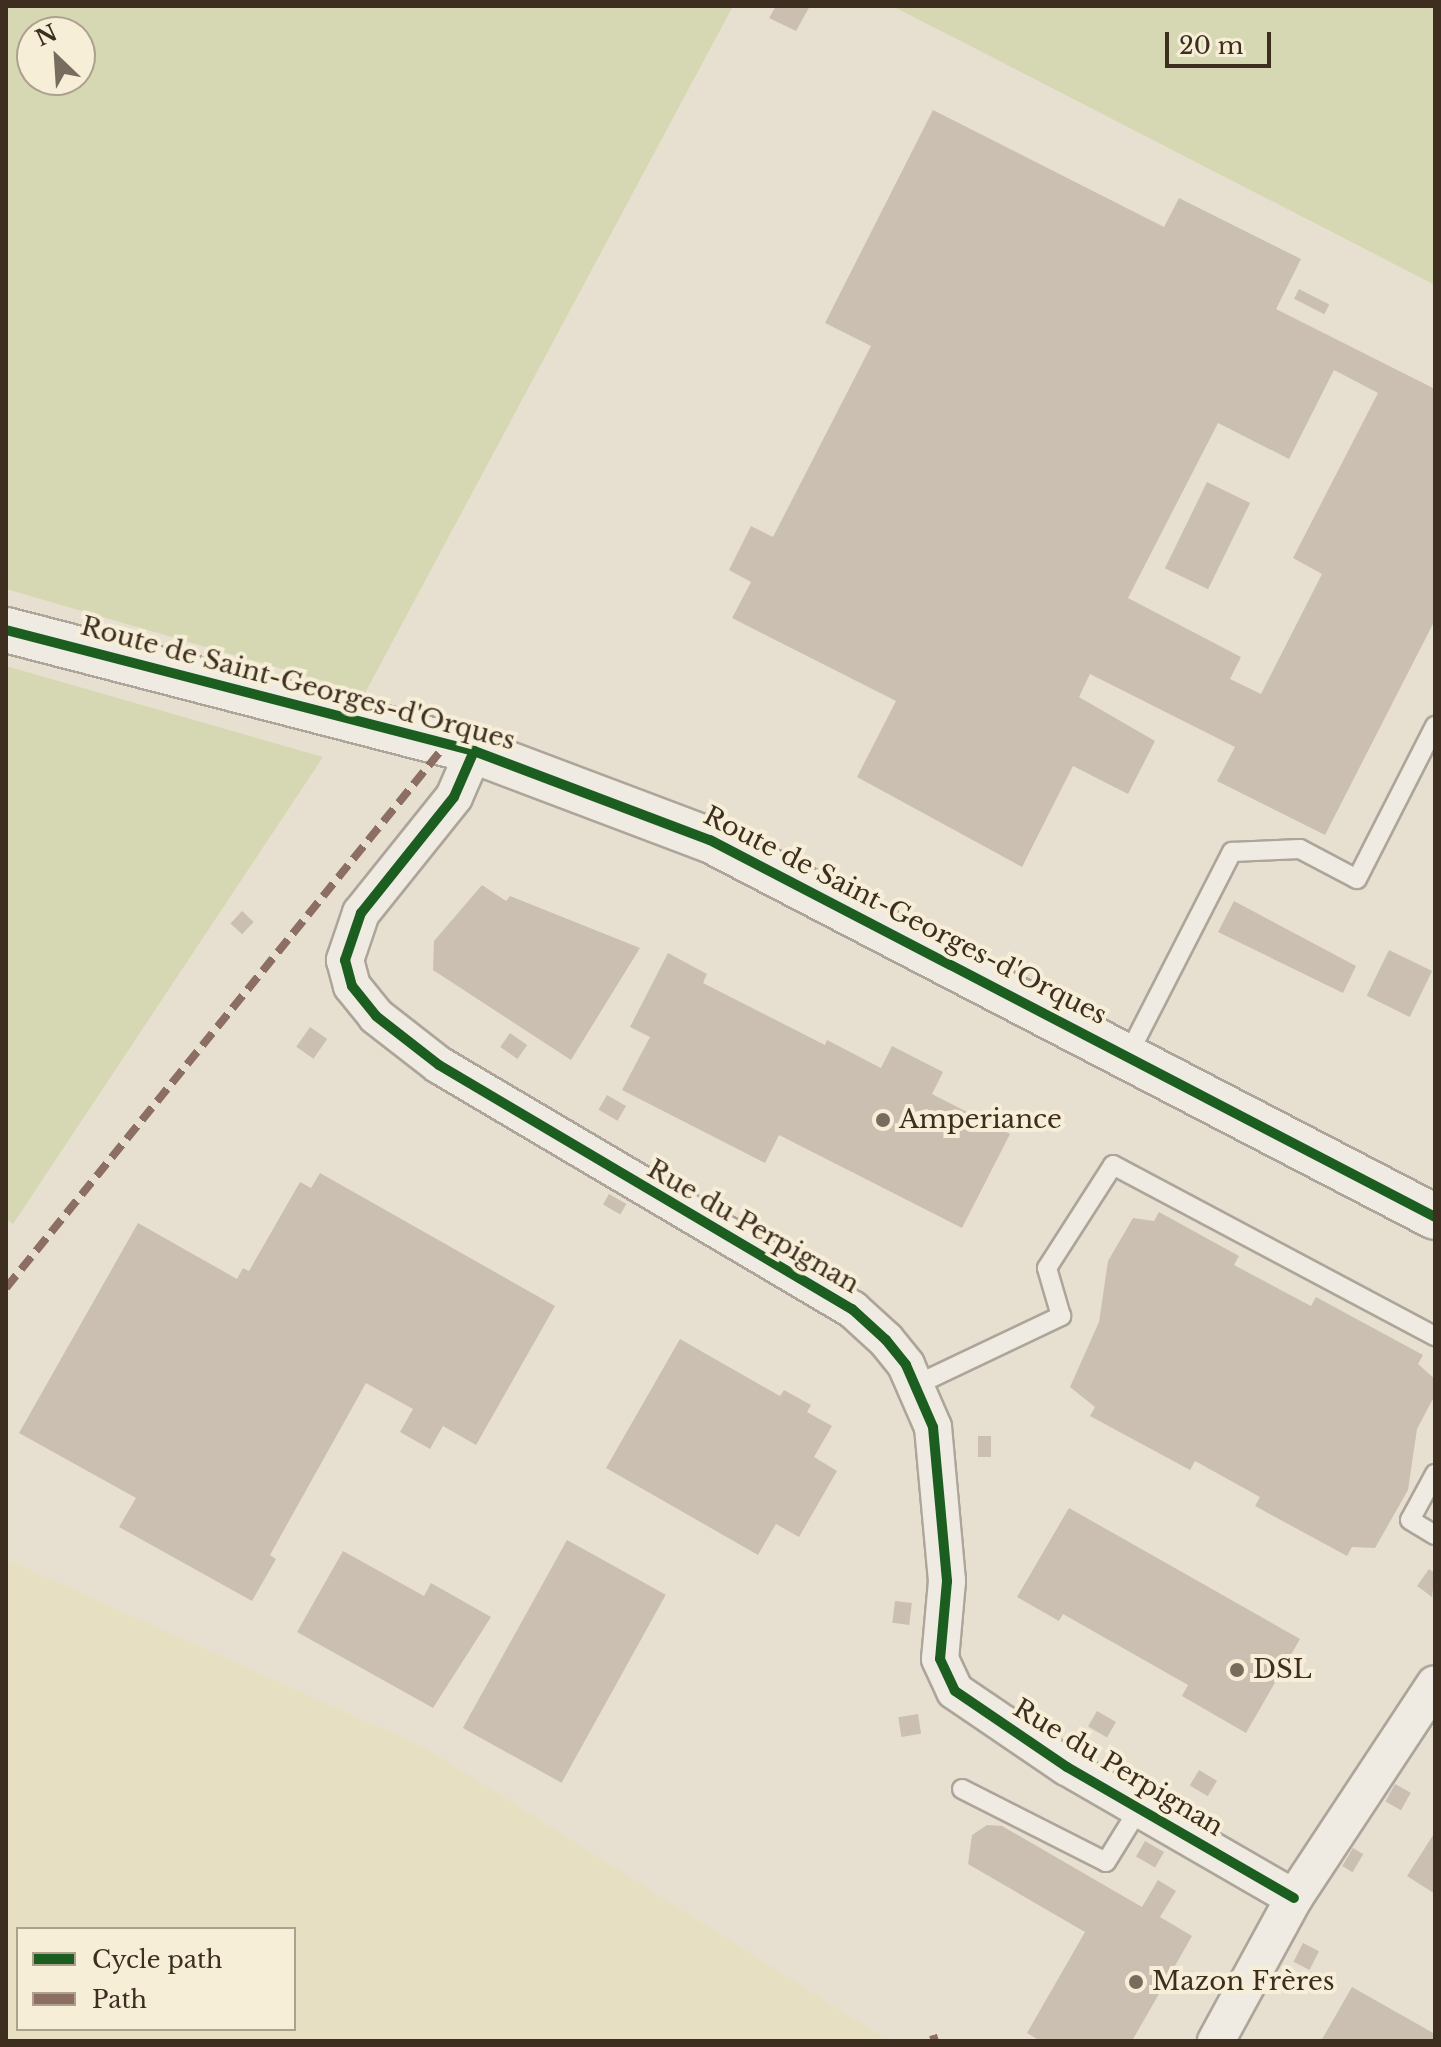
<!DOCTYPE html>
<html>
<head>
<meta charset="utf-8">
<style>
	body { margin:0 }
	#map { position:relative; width:1441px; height:2047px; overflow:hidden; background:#e7e0d1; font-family:"Libre Baskerville",serif }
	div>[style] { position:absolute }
	.farmland>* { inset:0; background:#e6dfc2 }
	.green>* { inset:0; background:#d6d7b3 }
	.building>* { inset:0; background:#cbbfb2; transform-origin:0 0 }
	.roads { filter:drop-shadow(2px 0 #ada599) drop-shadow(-2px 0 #ada599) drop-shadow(0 2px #ada599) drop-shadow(0 -2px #ada599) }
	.service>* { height:18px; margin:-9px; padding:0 9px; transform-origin:9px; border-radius:9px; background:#efebe3 }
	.minor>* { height:36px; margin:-18px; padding:0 18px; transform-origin:18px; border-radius:18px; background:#efebe3 }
	.tertiary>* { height:44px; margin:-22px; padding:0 22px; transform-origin:22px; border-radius:22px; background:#efebe3 }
	.quiet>* { height:8px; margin-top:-4px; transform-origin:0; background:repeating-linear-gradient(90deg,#8d6e63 0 16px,transparent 0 24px) }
	.cycleway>* { height:10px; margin:-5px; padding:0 5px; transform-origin:5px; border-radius:5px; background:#1b5e20 }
	.dots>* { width:22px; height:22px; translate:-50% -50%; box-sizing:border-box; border:4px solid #f7eed8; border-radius:50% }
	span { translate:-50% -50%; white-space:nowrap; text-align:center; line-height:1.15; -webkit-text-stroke:8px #f7eed8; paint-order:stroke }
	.street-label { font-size:26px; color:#3d2e20 }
	.poi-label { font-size:26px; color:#3d2e20 }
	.left { translate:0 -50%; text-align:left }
	.frame { position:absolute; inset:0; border:8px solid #3d2e20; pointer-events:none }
	.legend { position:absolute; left:16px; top:1927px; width:280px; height:104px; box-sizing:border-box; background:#f7eed8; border:2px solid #ada18e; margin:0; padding:10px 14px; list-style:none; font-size:24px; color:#3d2e20 }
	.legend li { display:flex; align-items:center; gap:16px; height:40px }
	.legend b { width:40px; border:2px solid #ada18e }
	.north { position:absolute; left:16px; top:16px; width:80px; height:80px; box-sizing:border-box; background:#f7eed8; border:2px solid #ada18e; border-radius:50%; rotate:335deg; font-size:22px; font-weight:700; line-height:32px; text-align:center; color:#3d2e20 }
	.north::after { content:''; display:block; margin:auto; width:28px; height:36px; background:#786c5e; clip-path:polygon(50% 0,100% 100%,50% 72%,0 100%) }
	.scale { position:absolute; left:1165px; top:32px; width:106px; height:36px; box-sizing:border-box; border:4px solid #3d2e20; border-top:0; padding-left:10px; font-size:24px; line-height:28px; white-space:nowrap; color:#3d2e20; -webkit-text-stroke:6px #f7eed8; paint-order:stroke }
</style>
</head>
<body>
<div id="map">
	<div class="farmland">
		<div style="clip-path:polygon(evenodd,6px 1559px,428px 1749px,889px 2041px,6px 2041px,6px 1559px,18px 1929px,294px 1929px,294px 2029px,18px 2029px,18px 1929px)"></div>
	</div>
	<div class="green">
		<div style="clip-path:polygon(evenodd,6px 6px,733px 6px,365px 693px,6px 589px,6px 6px,32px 32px,80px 32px,80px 80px,32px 80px,32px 32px)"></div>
		<div style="clip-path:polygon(892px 6px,1435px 6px,1435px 285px,949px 35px)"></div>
		<div style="clip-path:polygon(6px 666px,323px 757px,13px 1224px,6px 1219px)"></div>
	</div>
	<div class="building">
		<div style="clip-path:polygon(776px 6px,810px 6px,796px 31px,769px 18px)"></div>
		<div style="clip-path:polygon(evenodd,933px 110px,1164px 227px,1179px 198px,1301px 259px,1276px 309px,1435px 389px,1435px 620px,1325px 835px,1217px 781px,1235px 747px,1090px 674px,1079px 697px,1155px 741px,1128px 794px,1073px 766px,1022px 867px,857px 777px,896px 701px,732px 618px,751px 582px,729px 570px,751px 526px,773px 537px,871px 346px,825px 323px,933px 110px,1334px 370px,1378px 393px,1293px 558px,1322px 574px,1261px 694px,1230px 679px,1241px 657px,1128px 598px,1218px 423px,1289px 459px,1334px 370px)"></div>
		<div style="left:1299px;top:289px;width:34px;height:11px;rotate:27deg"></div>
		<div style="left:1207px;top:482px;width:48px;height:96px;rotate:26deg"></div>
		<div style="clip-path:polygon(482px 885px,506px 901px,510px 896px,640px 948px,571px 1060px,433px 970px,434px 941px)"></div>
		<div style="clip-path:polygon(1234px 901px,1356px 966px,1343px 993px,1218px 932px)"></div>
		<div style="left:242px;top:911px;width:16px;height:17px;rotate:43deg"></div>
		<div style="left:1389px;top:950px;width:48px;height:51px;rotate:26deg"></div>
		<div style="clip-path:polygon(668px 953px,707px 974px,703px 983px,825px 1045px,827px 1040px,881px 1068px,892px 1046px,943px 1072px,932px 1094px,1010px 1134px,962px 1228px,779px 1135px,765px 1163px,622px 1090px,650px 1037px,630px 1027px)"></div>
		<div style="left:310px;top:1027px;width:21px;height:24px;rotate:35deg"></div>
		<div style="left:510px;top:1033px;width:21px;height:17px;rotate:35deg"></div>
		<div style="left:607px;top:1095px;width:22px;height:17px;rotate:30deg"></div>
		<div style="clip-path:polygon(320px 1173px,555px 1306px,476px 1445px,443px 1426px,430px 1449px,400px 1432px,413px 1409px,366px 1383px,270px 1555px,276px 1559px,252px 1601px,119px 1527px,136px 1498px,19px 1433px,138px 1223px,237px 1279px,243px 1268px,249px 1271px,300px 1182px,311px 1188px)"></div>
		<div style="left:609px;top:1194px;width:20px;height:12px;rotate:30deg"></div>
		<div style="clip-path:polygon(1159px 1212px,1239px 1256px,1234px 1265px,1311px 1306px,1316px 1297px,1423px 1355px,1418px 1364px,1435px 1379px,1435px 1395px,1417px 1429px,1408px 1490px,1375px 1548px,1352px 1547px,1347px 1556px,1255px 1506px,1260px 1497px,1195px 1461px,1190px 1470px,1090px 1416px,1095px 1407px,1070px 1387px,1099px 1322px,1108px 1261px,1133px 1218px,1154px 1221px)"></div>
		<div style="clip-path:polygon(680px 1339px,780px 1396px,784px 1390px,811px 1405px,807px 1412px,832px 1426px,814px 1457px,837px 1471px,799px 1537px,776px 1524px,758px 1555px,606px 1468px)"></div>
		<div style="left:978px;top:1436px;width:13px;height:21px"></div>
		<div style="clip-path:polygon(1069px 1508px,1300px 1639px,1246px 1733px,1182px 1696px,1188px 1685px,1063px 1614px,1059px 1621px,1017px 1597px)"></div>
		<div style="left:567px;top:1540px;width:113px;height:215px;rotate:29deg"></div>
		<div style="clip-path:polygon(343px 1551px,424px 1596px,431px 1583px,491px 1617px,433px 1708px,297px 1632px)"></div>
		<div style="clip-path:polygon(1429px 1569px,1435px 1573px,1432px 1597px,1417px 1586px)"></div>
		<div style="left:895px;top:1601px;width:17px;height:22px;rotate:7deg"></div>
		<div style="left:1097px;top:1711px;width:22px;height:18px;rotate:30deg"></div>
		<div style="left:918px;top:1714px;width:20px;height:20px;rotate:81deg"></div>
		<div style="left:1199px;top:1770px;width:21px;height:18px;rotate:31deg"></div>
		<div style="left:1395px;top:1784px;width:18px;height:20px;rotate:29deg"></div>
		<div style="clip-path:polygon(987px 1825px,1002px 1826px,1142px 1907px,1158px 1880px,1176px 1891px,1160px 1917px,1192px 1936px,1132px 2041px,1040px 2041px,1027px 2033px,1085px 1932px,968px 1864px,972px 1835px)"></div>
		<div style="clip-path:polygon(1435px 1832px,1435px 1894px,1407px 1876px)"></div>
		<div style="left:1145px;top:1841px;width:22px;height:18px;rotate:30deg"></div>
		<div style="left:1353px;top:1848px;width:12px;height:21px;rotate:31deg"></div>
		<div style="left:1303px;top:1943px;width:18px;height:21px;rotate:27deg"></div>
		<div style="clip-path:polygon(1352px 1987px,1435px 2034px,1435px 2041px,1321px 2041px)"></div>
	</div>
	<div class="roads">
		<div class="service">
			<div style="left:1129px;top:1053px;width:226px;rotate:-62.9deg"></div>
			<div style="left:1232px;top:852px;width:68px;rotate:-2.5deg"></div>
			<div style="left:1300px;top:849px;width:64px;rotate:27.8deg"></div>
			<div style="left:1357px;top:879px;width:172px;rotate:-63deg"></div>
			<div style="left:916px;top:1385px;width:161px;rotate:-25.4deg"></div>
			<div style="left:1061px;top:1316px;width:50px;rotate:-106.3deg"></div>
			<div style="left:1047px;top:1268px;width:122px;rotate:-57.3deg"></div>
			<div style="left:1113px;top:1165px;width:365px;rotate:28deg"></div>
			<div style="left:1435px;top:1474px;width:52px;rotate:118.5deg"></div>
			<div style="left:1410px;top:1520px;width:29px;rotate:31deg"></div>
			<div style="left:962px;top:1789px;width:161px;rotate:26.9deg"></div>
			<div style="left:1106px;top:1862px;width:65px;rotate:-58.3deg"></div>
		</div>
		<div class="minor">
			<div style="left:474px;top:751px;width:50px;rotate:113.5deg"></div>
			<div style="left:454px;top:797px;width:149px;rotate:128.7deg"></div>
			<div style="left:361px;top:913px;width:50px;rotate:108.8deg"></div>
			<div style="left:345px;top:960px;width:27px;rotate:75deg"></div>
			<div style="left:352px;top:986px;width:38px;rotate:51deg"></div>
			<div style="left:376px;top:1016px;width:80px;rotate:37.9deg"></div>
			<div style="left:439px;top:1065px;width:480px;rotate:30.6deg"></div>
			<div style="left:852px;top:1309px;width:46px;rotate:42.4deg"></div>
			<div style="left:886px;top:1340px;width:32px;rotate:51deg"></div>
			<div style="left:906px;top:1365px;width:68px;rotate:66.5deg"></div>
			<div style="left:933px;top:1427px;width:155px;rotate:84.8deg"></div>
			<div style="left:947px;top:1581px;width:78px;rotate:95.1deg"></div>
			<div style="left:940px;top:1659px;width:35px;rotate:65deg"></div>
			<div style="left:955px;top:1691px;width:135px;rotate:34.2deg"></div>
			<div style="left:1067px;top:1767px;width:262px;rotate:30deg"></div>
			<div style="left:1216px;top:2041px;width:163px;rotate:-61.4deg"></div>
			<div style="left:1294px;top:1898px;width:256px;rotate:-56.6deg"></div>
		</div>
		<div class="tertiary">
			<div style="left:6px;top:630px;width:483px;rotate:14.5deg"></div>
			<div style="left:474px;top:751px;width:252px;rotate:20.7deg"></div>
			<div style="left:710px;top:840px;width:817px;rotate:27.47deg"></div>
		</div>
	</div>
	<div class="quiet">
		<div style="left:6px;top:1288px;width:701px;rotate:-51.02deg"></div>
		<div style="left:933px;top:2035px;width:6px;rotate:72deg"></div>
	</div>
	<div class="cycleway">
		<div style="left:6px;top:630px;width:483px;rotate:14.5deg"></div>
		<div style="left:474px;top:751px;width:252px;rotate:20.7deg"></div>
		<div style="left:710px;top:840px;width:817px;rotate:27.47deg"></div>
		<div style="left:474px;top:751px;width:50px;rotate:113.5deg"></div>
		<div style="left:454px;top:797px;width:149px;rotate:128.7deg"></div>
		<div style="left:361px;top:913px;width:50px;rotate:108.8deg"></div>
		<div style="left:345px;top:960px;width:27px;rotate:75deg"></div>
		<div style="left:352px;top:986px;width:38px;rotate:51deg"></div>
		<div style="left:376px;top:1016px;width:80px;rotate:37.9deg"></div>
		<div style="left:439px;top:1065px;width:480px;rotate:30.6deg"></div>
		<div style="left:852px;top:1309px;width:46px;rotate:42.4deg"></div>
		<div style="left:886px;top:1340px;width:32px;rotate:51deg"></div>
		<div style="left:906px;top:1365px;width:68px;rotate:66.5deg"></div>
		<div style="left:933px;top:1427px;width:155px;rotate:84.8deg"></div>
		<div style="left:947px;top:1581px;width:78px;rotate:95.1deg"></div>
		<div style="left:940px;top:1659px;width:35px;rotate:65deg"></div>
		<div style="left:955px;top:1691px;width:135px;rotate:34.2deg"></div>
		<div style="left:1067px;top:1767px;width:262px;rotate:30deg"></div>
	</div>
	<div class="dots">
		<div style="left:883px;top:1120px;background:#786c5e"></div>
		<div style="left:1237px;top:1670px;background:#786c5e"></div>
		<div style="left:1136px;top:1982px;background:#786c5e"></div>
	</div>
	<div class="street-label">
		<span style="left:298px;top:684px;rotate:15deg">Route de Saint-Georges-d'Orques</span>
		<span style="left:905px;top:916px;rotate:27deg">Route de Saint-Georges-d'Orques</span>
		<span style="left:753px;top:1227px;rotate:30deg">Rue du Perpignan</span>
		<span style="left:1118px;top:1768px;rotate:31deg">Rue du Perpignan</span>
	</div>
	<div class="poi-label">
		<span class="left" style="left:899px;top:1120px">Amperiance</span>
		<span class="left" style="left:1253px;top:1670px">DSL</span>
		<span class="left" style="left:1152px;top:1982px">Mazon Frères</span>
	</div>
	<div class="frame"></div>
	<ul class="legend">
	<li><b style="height:10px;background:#1b5e20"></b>Cycle path</li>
	<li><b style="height:10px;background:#8d6e63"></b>Path</li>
	</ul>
	<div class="north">N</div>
	<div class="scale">20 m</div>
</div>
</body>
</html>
